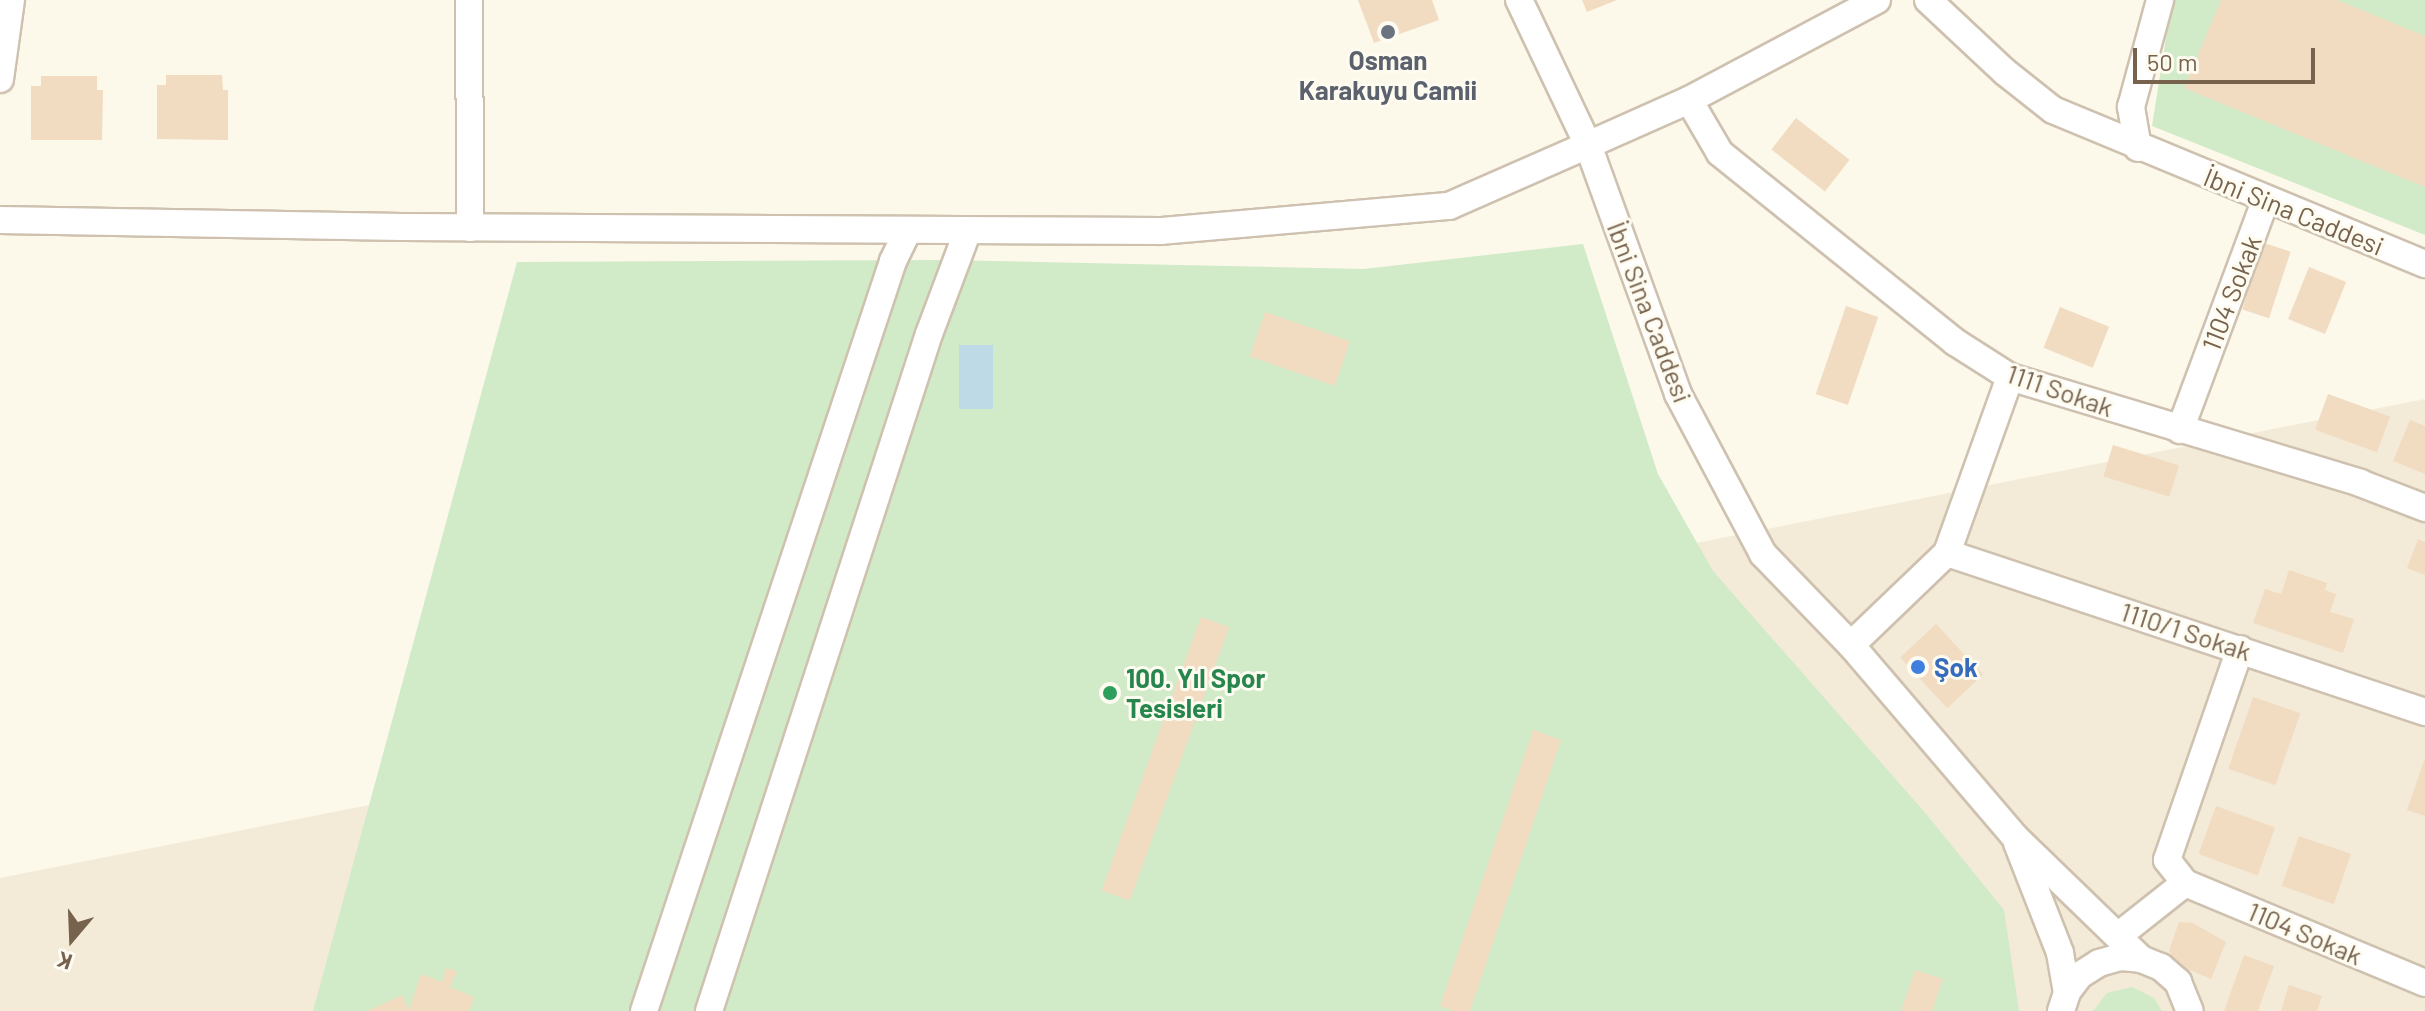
<!DOCTYPE html>
<html>
<head>
<meta charset="utf-8">
<style>
	body { margin:0 }
	#map { position:relative; width:2425px; height:1011px; overflow:hidden; background:#fcf8ea; font-family:Barlow,sans-serif }
	div>[style] { position:absolute }
	.residential>* { inset:0; background:#f3ebd8 }
	.green>* { inset:0; background:#d1eac8 }
	.water>* { inset:0; background:#bedae6; transform-origin:0 0 }
	.building>* { inset:0; background:#f1dcc2; transform-origin:0 0 }
	.roads { filter:drop-shadow(2px 0 #cec1af) drop-shadow(-2px 0 #cec1af) drop-shadow(0 2px #cec1af) drop-shadow(0 -2px #cec1af) }
	.minor>* { height:26px; margin:-13px; padding:0 13px; transform-origin:13px; border-radius:13px; background:#fff }
	.dots>* { width:22px; height:22px; translate:-50% -50%; box-sizing:border-box; border:4px solid #fefbf0; border-radius:50% }
	span { translate:-50% -50%; white-space:nowrap; text-align:center; line-height:1.15; -webkit-text-stroke:6px #fefbf0; paint-order:stroke }
	.worship-label { font-size:26px; color:#5b616d; font-weight:700 }
	.street-label { font-size:26px; color:#76624d }
	.shop-label { font-size:26px; color:#366cbe; font-weight:700 }
	.left { translate:0 -50%; text-align:left }
	.leisure-label { font-size:26px; color:#27864d; font-weight:700 }
	.north { position:absolute; left:32px; top:899px; width:80px; height:80px; -webkit-text-stroke:6px #fefbf0; paint-order:stroke; rotate:199deg; font-size:22px; font-weight:700; line-height:32px; text-align:center; color:#76624d }
	.north::after { content:''; display:block; margin:auto; width:28px; height:36px; background:#76624d; clip-path:polygon(50% 0,100% 100%,50% 72%,0 100%) }
	.scale { position:absolute; left:2133px; top:48px; width:182px; height:36px; box-sizing:border-box; border:4px solid #76624d; border-top:0; padding-left:10px; font-size:24px; line-height:28px; white-space:nowrap; color:#76624d; -webkit-text-stroke:6px #fefbf0; paint-order:stroke }
</style>
</head>
<body>
<div id="map">
	<div class="residential">
		<div style="clip-path:polygon(2425px 399px,2425px 1011px,0 1011px,0 878px)"></div>
	</div>
	<div class="green">
		<div style="clip-path:polygon(2172px 0,2425px 0,2425px 235px,2152px 126px)"></div>
		<div style="clip-path:polygon(1583px 244px,1658px 474px,1713px 571px,1927px 815px,2004px 910px,2019px 1011px,313px 1011px,517px 262px,944px 260px,1364px 269px)"></div>
		<div style="clip-path:polygon(2132px 987px,2154px 998px,2162px 1011px,2093px 1011px,2107px 993px)"></div>
	</div>
	<div class="water">
		<div style="left:959px;top:345px;width:34px;height:64px"></div>
	</div>
	<div class="building">
		<div style="clip-path:polygon(1358px 0,1432px 0,1439px 20px,1374px 43px)"></div>
		<div style="clip-path:polygon(1582px 0,1617px 0,1587px 12px)"></div>
		<div style="clip-path:polygon(2221px 0,2337px 0,2425px 36px,2425px 187px,2184px 88px)"></div>
		<div style="clip-path:polygon(166px 75px,222px 75px,223px 90px,228px 90px,228px 140px,157px 139px,157px 85px,166px 85px)"></div>
		<div style="clip-path:polygon(41px 76px,97px 76px,97px 90px,103px 90px,102px 140px,31px 140px,31px 86px,41px 86px)"></div>
		<div style="left:1796px;top:118px;width:68px;height:40px;rotate:38deg"></div>
		<div style="left:2264px;top:243px;width:28px;height:70px;rotate:18deg"></div>
		<div style="left:2309px;top:267px;width:40px;height:56px;rotate:22deg"></div>
		<div style="left:1846px;top:306px;width:34px;height:93px;rotate:19deg"></div>
		<div style="left:2060px;top:307px;width:53px;height:44px;rotate:22deg"></div>
		<div style="left:1265px;top:312px;width:90px;height:47px;rotate:19deg"></div>
		<div style="left:2328px;top:394px;width:66px;height:38px;rotate:20deg"></div>
		<div style="clip-path:polygon(2410px 420px,2425px 426px,2425px 474px,2393px 461px)"></div>
		<div style="left:2113px;top:445px;width:69px;height:33px;rotate:17deg"></div>
		<div style="clip-path:polygon(2418px 539px,2425px 542px,2425px 575px,2407px 568px)"></div>
		<div style="clip-path:polygon(2289px 570px,2327px 583px,2325px 590px,2336px 594px,2330px 612px,2354px 619px,2343px 653px,2253px 623px,2265px 589px,2281px 594px)"></div>
		<div style="left:1201px;top:617px;width:30px;height:291px;rotate:20deg"></div>
		<div style="left:1936px;top:624px;width:69px;height:49px;rotate:47deg"></div>
		<div style="left:2253px;top:697px;width:50px;height:76px;rotate:19deg"></div>
		<div style="clip-path:polygon(1533px 730px,1561px 740px,1470px 1011px,1454px 1011px,1440px 1006px)"></div>
		<div style="clip-path:polygon(2425px 758px,2425px 816px,2407px 810px)"></div>
		<div style="left:2216px;top:806px;width:63px;height:51px;rotate:20deg"></div>
		<div style="left:2299px;top:836px;width:55px;height:53px;rotate:19deg"></div>
		<div style="clip-path:polygon(2179px 922px,2193px 923px,2226px 942px,2211px 979px,2178px 965px,2169px 951px)"></div>
		<div style="clip-path:polygon(2244px 955px,2274px 966px,2258px 1011px,2224px 1011px)"></div>
		<div style="clip-path:polygon(446px 968px,457px 971px,450px 987px,474px 997px,469px 1011px,367px 1011px,402px 995px,409px 1010px,421px 974px,442px 982px)"></div>
		<div style="clip-path:polygon(1915px 970px,1943px 979px,1932px 1011px,1901px 1011px)"></div>
		<div style="clip-path:polygon(2289px 985px,2322px 996px,2317px 1011px,2281px 1011px)"></div>
	</div>
	<div class="roads">
		<div class="minor">
			<div style="left:469px;top:0;width:228px;rotate:89.7deg"></div>
			<div style="left:1877px;top:0;width:213px;rotate:152deg"></div>
			<div style="left:1689px;top:100px;width:111px;rotate:156deg"></div>
			<div style="left:1588px;top:145px;width:265px;rotate:70.1deg"></div>
			<div style="left:1678px;top:394px;width:181px;rotate:62deg"></div>
			<div style="left:1763px;top:554px;width:127px;rotate:46deg"></div>
			<div style="left:1851px;top:645px;width:251px;rotate:49.5deg"></div>
			<div style="left:2014px;top:836px;width:177px;rotate:44.1deg"></div>
			<div style="left:1928px;top:0;width:105px;rotate:43.1deg"></div>
			<div style="left:2005px;top:72px;width:61px;rotate:38.4deg"></div>
			<div style="left:2053px;top:110px;width:403px;rotate:22.5deg"></div>
			<div style="left:0;top:79px;width:80px;rotate:-82.1deg"></div>
			<div style="left:1689px;top:100px;width:61px;rotate:59.7deg"></div>
			<div style="left:1720px;top:153px;width:302px;rotate:38.8deg"></div>
			<div style="left:1955px;top:342px;width:65px;rotate:32.5deg"></div>
			<div style="left:2010px;top:377px;width:366px;rotate:16.8deg"></div>
			<div style="left:2360px;top:483px;width:70px;rotate:21deg"></div>
			<div style="left:2138px;top:148px;width:42px;rotate:-99.7deg"></div>
			<div style="left:2131px;top:107px;width:111px;rotate:-74.8deg"></div>
			<div style="left:0;top:220px;width:402px;rotate:1deg"></div>
			<div style="left:402px;top:227px;width:759px;rotate:0.3deg"></div>
			<div style="left:1161px;top:231px;width:289px;rotate:-5deg"></div>
			<div style="left:1449px;top:206px;width:152px;rotate:-23.7deg"></div>
			<div style="left:1588px;top:145px;width:161px;rotate:-115.4deg"></div>
			<div style="left:2180px;top:430px;width:244px;rotate:-69.6deg"></div>
			<div style="left:1947px;top:553px;width:504px;rotate:18.4deg"></div>
			<div style="left:1851px;top:645px;width:133px;rotate:-43.8deg"></div>
			<div style="left:1947px;top:553px;width:187px;rotate:-70.3deg"></div>
			<div style="left:2240px;top:649px;width:223px;rotate:109.1deg"></div>
			<div style="left:2167px;top:860px;width:29px;rotate:52deg"></div>
			<div style="left:2185px;top:883px;width:260px;rotate:22.6deg"></div>
			<div style="left:2017px;top:843px;width:118px;rotate:68.6deg"></div>
			<div style="left:2060px;top:953px;width:40px;rotate:80deg"></div>
			<div style="left:2118px;top:936px;width:85px;rotate:-38.3deg"></div>
			<div style="left:644px;top:1011px;width:790px;rotate:-71.63deg"></div>
			<div style="left:893px;top:261px;width:34px;rotate:-64deg"></div>
			<div style="left:709px;top:1011px;width:712px;rotate:-72deg"></div>
			<div style="left:929px;top:334px;width:111px;rotate:-69.4deg"></div>
			<div style="left:2061px;top:1011px;width:20px;rotate:-72deg"></div>
			<div style="left:2067px;top:992px;width:21px;rotate:-53deg"></div>
			<div style="left:2080px;top:975px;width:22px;rotate:-32deg"></div>
			<div style="left:2099px;top:963px;width:22px;rotate:-16deg"></div>
			<div style="left:2120px;top:957px;width:21px;rotate:5deg"></div>
			<div style="left:2141px;top:959px;width:22px;rotate:22deg"></div>
			<div style="left:2161px;top:967px;width:23px;rotate:41deg"></div>
			<div style="left:2178px;top:982px;width:31px;rotate:68deg"></div>
		</div>
	</div>
	<div class="dots">
		<div style="left:1388px;top:32px;background:#6b7280"></div>
		<div style="left:1918px;top:667px;background:#3f7fe0"></div>
		<div style="left:1110px;top:693px;background:#2e9e5b"></div>
	</div>
	<div class="worship-label">
		<span style="left:1388px;top:75px">Osman<br>Karakuyu Camii</span>
	</div>
	<div class="street-label">
		<span style="left:2294px;top:211px;rotate:22deg">İbni Sina Caddesi</span>
		<span style="left:2231px;top:293px;rotate:-69deg">1104 Sokak</span>
		<span style="left:1650px;top:312px;rotate:69deg">İbni Sina Caddesi</span>
		<span style="left:2060px;top:390px;rotate:19deg">1111 Sokak</span>
		<span style="left:2186px;top:631px;rotate:18deg">1110/1 Sokak</span>
		<span style="left:2305px;top:933px;rotate:23deg">1104 Sokak</span>
	</div>
	<div class="shop-label">
		<span class="left" style="left:1934px;top:667px">Şok</span>
	</div>
	<div class="leisure-label">
		<span class="left" style="left:1126px;top:693px">100. Yıl Spor<br>Tesisleri</span>
	</div>
	<div class="north">K</div>
	<div class="scale">50 m</div>
</div>
</body>
</html>
